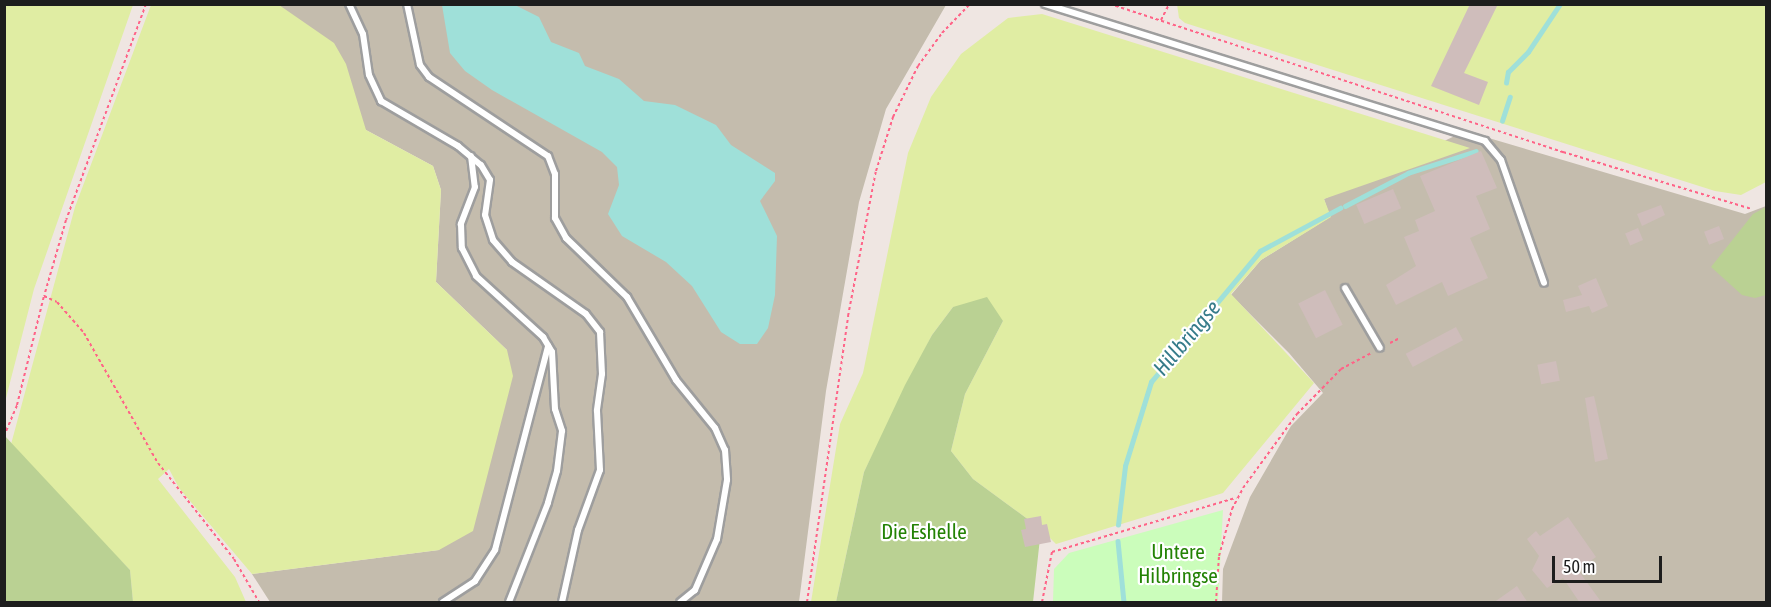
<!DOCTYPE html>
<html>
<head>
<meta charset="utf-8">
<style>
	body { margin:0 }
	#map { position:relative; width:1771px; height:607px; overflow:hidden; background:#efe6e2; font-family:"Asap Condensed",sans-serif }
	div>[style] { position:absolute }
	.construction>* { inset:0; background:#c4bcad }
	.grass>* { inset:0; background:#e0eda3 }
	.forest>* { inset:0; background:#bad193 }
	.park>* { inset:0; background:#cbfdbb }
	.water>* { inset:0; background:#9fe0d9 }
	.stream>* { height:4.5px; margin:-2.25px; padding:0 2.25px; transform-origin:2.25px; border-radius:2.25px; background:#9fe0d9 }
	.building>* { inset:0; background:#cfbdbb; transform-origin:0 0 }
	.path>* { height:2px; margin-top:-1px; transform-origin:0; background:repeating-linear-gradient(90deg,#ff6387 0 3px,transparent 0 6px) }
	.roads { filter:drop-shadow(2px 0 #9e9e9e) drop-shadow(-2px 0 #9e9e9e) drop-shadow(0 2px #9e9e9e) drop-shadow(0 -2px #9e9e9e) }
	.service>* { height:6px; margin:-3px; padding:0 3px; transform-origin:3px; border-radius:3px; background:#fff }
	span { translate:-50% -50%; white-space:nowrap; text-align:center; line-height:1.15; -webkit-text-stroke:4.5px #fff; paint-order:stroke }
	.park-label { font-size:21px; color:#238204 }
	.water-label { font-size:22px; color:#367c8a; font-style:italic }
	.frame { position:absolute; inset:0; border:6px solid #1d1d1d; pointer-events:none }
	.scale { position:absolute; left:1552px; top:556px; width:110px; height:27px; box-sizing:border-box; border:3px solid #1d1d1d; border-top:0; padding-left:8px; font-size:18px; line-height:21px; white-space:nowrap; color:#1d1d1d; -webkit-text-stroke:4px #fff; paint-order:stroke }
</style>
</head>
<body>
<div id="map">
	<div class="construction">
		<div style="clip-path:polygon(255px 5px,946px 5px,886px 109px,859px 202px,826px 391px,799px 602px,270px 602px,252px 574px,439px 550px,507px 350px,436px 282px,441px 190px,433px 166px,366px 130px)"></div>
		<div style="clip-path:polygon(1465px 131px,1745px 214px,1766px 206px,1766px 602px,1222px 602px,1223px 569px,1250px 497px,1291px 426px,1323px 393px,1289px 353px,1231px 295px,1261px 260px,1330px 217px,1324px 199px)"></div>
	</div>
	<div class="grass">
		<div style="clip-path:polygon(5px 4px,133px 5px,34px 289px,5px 402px)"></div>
		<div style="clip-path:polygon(1177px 4px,1766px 5px,1766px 182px,1741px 195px,1715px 191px,1185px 23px,1179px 18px)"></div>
		<div style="clip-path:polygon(151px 5px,279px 5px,334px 43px,346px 64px,366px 130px,433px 166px,441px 190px,436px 282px,507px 350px,513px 376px,473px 531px,439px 550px,252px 574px,179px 488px,169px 469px,158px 479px,235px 577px,246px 602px,133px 602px,130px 570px,10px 448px,75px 207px)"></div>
		<div style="clip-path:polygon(1042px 14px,1470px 148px,1324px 199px,1331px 217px,1261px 260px,1231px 294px,1314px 383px,1223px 493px,1056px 544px,1041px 529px,973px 479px,951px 451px,965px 394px,1003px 321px,953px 307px,932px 335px,864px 472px,836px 602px,811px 602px,840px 424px,863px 373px,908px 153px,931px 97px,961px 54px,1008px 18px)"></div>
	</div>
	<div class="forest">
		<div style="clip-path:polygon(1766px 207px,1766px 295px,1755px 298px,1742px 295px,1711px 267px,1753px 214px)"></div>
		<div style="clip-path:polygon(987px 297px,1003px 321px,965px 394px,951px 451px,973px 479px,1041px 529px,1033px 602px,836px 602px,864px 472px,905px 385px,932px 335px,953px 307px)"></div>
		<div style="clip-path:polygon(4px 435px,130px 570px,133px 602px,5px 602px)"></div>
	</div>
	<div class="park">
		<div style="clip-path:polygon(1223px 510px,1218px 602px,1053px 602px,1054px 569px,1069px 553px)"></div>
	</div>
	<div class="water">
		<div style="clip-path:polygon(442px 5px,515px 5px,539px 17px,551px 42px,579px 53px,585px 66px,619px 79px,644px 101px,675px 105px,716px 125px,731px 145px,775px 173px,775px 181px,760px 201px,777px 236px,775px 295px,768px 328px,757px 344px,740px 344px,721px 332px,692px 286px,666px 262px,622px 236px,608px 214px,619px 185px,617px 167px,602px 152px,492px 90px,465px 71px,450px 53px)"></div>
	</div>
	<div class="stream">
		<div style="left:1506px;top:83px;width:11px;rotate:-80deg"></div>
		<div style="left:1508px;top:72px;width:28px;rotate:-45deg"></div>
		<div style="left:1528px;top:52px;width:58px;rotate:-56.3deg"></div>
		<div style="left:1502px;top:121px;width:25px;rotate:-72deg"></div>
		<div style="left:1345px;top:206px;width:71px;rotate:-27.6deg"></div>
		<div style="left:1408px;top:173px;width:71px;rotate:-17.9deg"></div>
		<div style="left:1118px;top:525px;width:59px;rotate:-83.2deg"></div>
		<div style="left:1125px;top:466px;width:88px;rotate:-72.8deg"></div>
		<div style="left:1151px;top:382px;width:170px;rotate:-50.2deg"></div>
		<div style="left:1260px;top:251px;width:91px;rotate:-28.3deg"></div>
		<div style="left:1118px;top:541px;width:61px;rotate:84.4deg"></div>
	</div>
	<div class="building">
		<div style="clip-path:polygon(1470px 4px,1498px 4px,1464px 73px,1488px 82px,1479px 105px,1431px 86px)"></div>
		<div style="clip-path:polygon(1481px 151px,1497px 188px,1476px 196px,1490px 229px,1470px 238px,1488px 278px,1448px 296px,1442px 282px,1396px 305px,1386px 285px,1416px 266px,1404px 237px,1419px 231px,1415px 220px,1435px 211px,1420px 176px)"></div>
		<div style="left:1393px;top:189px;width:21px;height:40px;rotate:67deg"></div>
		<div style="clip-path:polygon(1661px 205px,1665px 215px,1642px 226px,1637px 214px)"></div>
		<div style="left:1719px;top:226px;width:14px;height:16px;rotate:69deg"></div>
		<div style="left:1638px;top:228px;width:13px;height:14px;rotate:67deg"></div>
		<div style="clip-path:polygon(1596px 278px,1608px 306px,1592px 313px,1589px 306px,1566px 312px,1563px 300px,1582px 295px,1578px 286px)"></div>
		<div style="left:1325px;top:290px;width:39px;height:30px;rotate:63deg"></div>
		<div style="left:1456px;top:327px;width:15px;height:57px;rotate:62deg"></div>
		<div style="left:1556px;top:361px;width:20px;height:19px;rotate:79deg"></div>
		<div style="clip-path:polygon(1594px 396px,1608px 459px,1595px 462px,1585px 398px)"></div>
		<div style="clip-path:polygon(1041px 516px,1042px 525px,1047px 524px,1051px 542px,1025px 547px,1021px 530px,1026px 529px,1024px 519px)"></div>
		<div style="clip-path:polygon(1568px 517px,1596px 557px,1578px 570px,1602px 603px,1580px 603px,1563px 578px,1547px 588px,1532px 570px,1539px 556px,1527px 539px,1536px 531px,1540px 536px)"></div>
		<div style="clip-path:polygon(1517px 586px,1528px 603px,1493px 603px)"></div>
	</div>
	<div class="path">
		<div style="left:146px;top:4px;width:230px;rotate:110.3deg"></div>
		<div style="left:66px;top:220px;width:79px;rotate:106.1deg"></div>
		<div style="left:44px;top:296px;width:14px;rotate:25deg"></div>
		<div style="left:57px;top:302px;width:41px;rotate:48.9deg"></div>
		<div style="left:84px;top:333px;width:150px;rotate:60.4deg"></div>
		<div style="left:158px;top:463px;width:122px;rotate:51.6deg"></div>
		<div style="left:234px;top:559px;width:50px;rotate:59.8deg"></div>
		<div style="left:1110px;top:4px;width:477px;rotate:18.1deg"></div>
		<div style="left:1563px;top:152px;width:197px;rotate:16.8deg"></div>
		<div style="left:1161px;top:20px;width:18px;rotate:-63deg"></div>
		<div style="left:1390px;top:343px;width:11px;rotate:-27deg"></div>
		<div style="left:4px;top:436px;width:34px;rotate:-67deg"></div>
		<div style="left:17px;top:405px;width:112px;rotate:-76.1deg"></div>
		<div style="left:807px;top:602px;width:289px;rotate:-81.8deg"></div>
		<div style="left:848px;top:316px;width:148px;rotate:-79.1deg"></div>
		<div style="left:876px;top:171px;width:57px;rotate:-72.5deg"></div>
		<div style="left:893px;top:117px;width:57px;rotate:-63.9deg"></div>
		<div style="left:918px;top:66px;width:41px;rotate:-54deg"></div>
		<div style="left:942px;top:33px;width:40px;rotate:-46deg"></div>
		<div style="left:1042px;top:602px;width:51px;rotate:-78.7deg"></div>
		<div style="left:1052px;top:552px;width:192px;rotate:-16.4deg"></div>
		<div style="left:1216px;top:602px;width:46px;rotate:-86.3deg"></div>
		<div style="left:1219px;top:556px;width:49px;rotate:-74.5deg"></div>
		<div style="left:1232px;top:509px;width:24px;rotate:-62deg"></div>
		<div style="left:1243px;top:488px;width:92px;rotate:-53.9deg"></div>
		<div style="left:1297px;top:414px;width:63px;rotate:-45.6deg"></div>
		<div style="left:1341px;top:369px;width:34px;rotate:-28deg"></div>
	</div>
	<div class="roads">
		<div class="service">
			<div style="left:349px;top:4px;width:33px;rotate:65deg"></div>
			<div style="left:363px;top:34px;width:41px;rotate:81.7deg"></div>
			<div style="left:369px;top:75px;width:29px;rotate:65deg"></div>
			<div style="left:381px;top:101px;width:89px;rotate:30.3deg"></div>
			<div style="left:458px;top:146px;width:30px;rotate:40deg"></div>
			<div style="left:481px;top:165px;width:17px;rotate:59deg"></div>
			<div style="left:490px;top:180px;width:35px;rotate:98deg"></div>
			<div style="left:485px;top:215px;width:26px;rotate:72deg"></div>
			<div style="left:493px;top:240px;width:29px;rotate:49deg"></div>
			<div style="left:512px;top:262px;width:90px;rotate:35.1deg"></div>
			<div style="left:586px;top:314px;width:23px;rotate:52deg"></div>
			<div style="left:600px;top:332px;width:42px;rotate:87.3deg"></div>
			<div style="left:602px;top:374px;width:37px;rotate:98deg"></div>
			<div style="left:597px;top:411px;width:59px;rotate:87.1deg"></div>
			<div style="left:600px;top:470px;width:64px;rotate:110.1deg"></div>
			<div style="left:578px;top:530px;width:74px;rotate:102.5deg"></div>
			<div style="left:407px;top:4px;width:62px;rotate:78deg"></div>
			<div style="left:420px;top:65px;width:15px;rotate:53deg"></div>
			<div style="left:429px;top:77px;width:143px;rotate:33.6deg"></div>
			<div style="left:548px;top:156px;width:19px;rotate:69deg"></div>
			<div style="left:555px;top:174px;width:44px;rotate:90deg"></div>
			<div style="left:555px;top:218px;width:23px;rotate:61deg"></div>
			<div style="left:566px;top:238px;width:85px;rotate:44deg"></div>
			<div style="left:627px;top:297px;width:96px;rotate:59.4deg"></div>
			<div style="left:676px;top:380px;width:62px;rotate:50.9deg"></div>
			<div style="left:715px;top:428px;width:24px;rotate:66deg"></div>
			<div style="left:725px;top:450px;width:30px;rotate:86deg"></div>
			<div style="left:727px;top:480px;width:60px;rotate:99.6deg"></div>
			<div style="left:717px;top:539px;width:56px;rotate:113.3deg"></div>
			<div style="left:695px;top:590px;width:19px;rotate:141deg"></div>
			<div style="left:1045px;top:4px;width:461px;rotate:17.3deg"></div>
			<div style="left:1485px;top:141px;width:25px;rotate:50deg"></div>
			<div style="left:1501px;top:160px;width:130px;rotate:70.7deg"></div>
			<div style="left:471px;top:156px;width:31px;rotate:83deg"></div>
			<div style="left:475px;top:187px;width:40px;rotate:111deg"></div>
			<div style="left:461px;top:224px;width:24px;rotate:88deg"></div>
			<div style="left:462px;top:248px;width:31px;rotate:63deg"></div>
			<div style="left:476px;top:276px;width:91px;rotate:42.3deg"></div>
			<div style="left:543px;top:337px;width:17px;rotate:59deg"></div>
			<div style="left:552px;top:352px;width:57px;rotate:87deg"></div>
			<div style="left:555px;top:409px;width:23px;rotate:72deg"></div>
			<div style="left:562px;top:431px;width:40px;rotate:97.1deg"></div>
			<div style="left:557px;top:471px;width:33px;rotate:106deg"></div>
			<div style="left:548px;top:503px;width:106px;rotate:111.5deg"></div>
			<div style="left:1345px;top:288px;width:69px;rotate:59.7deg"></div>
			<div style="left:443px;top:602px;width:38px;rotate:-33deg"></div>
			<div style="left:475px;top:581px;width:37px;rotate:-57deg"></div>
			<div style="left:495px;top:550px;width:211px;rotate:-75.4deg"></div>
		</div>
	</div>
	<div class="park-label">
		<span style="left:924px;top:531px">Die Eshelle</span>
		<span style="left:1178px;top:563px">Untere<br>Hilbringse</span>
	</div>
	<div class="water-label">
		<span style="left:1187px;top:338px;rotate:-50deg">Hillbringse</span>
	</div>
	<div class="frame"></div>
	<div class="scale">50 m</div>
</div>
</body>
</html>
